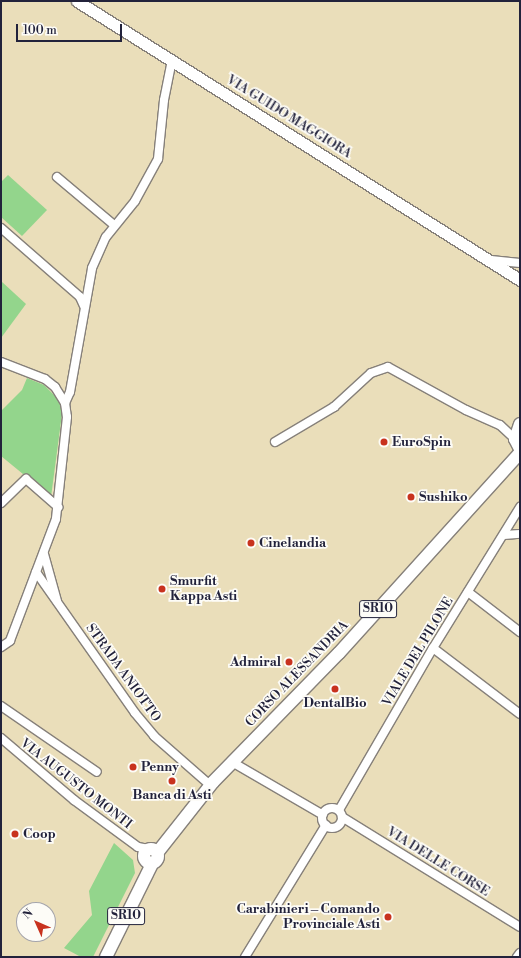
<!DOCTYPE html>
<html>
<head>
<meta charset="utf-8">
<style>
	body { margin:0 }
	#map { position:relative; width:521px; height:958px; overflow:hidden; background:#eadeba; font-family:"Libre Bodoni",serif }
	div>[style] { position:absolute }
	.green>* { inset:0; background:#93d58c }
	.roads { filter:drop-shadow(1px 0 #86807a) drop-shadow(-1px 0 #86807a) drop-shadow(0 1px #86807a) drop-shadow(0 -1px #86807a) }
	.street>* { height:8px; margin:-4px; padding:0 4px; transform-origin:4px; border-radius:4px; background:#fff }
	.street>.ring { margin:-4px; padding:0; box-sizing:content-box; background:none; border:8px solid #fff; border-radius:50% }
	.secondary>* { height:11px; margin:-5.5px; padding:0 5.5px; transform-origin:5.5px; border-radius:5.5px; background:#fff }
	.primary>* { height:12px; margin:-6px; padding:0 6px; transform-origin:6px; border-radius:6px; background:#fff }
	.primary>.ring { margin:-6px; padding:0; box-sizing:content-box; background:none; border:12px solid #fff; border-radius:50% }
	.dots>* { width:11px; height:11px; translate:-50% -50%; box-sizing:border-box; border:2px solid #fdfcf7; border-radius:50% }
	span { translate:-50% -50%; white-space:nowrap; text-align:center; line-height:1.15; -webkit-text-stroke:3.5px #fdfcf7; paint-order:stroke }
	.shield-label span { padding:1px 3px; background:#fdfcf7; border:1px solid; border-radius:3px; -webkit-text-stroke-width:0 }
	.shield-label { font-size:12px; color:#22223b; font-weight:700 }
	.street-label { font-size:13px; color:#22223b }
	.poi-label { font-size:13px; color:#22223b; font-weight:700 }
	.left { translate:0 -50%; text-align:left }
	.right { translate:-100% -50%; text-align:right }
	.frame { position:absolute; inset:0; border:2px solid #22223b; pointer-events:none }
	.north { position:absolute; left:16px; top:902px; width:40px; height:40px; box-sizing:border-box; background:#fdfcf7; border:1px solid #a5a5ac; border-radius:50%; rotate:315deg; font-size:11px; font-weight:700; line-height:16px; text-align:center; color:#22223b }
	.north::after { content:''; display:block; margin:auto; width:14px; height:18px; background:#c8321e; clip-path:polygon(50% 0,100% 100%,50% 72%,0 100%) }
	.scale { position:absolute; left:16px; top:24px; width:106px; height:18px; box-sizing:border-box; border:2px solid #22223b; border-top:0; padding-left:5px; font-size:12px; line-height:14px; white-space:nowrap; color:#22223b; -webkit-text-stroke:3px #fdfcf7; paint-order:stroke }
</style>
</head>
<body>
<div id="map">
	<div class="green">
		<div style="clip-path:polygon(8px 175px,47px 210px,22px 236px,1px 217px,1px 182px)"></div>
		<div style="clip-path:polygon(1px 281px,26px 304px,1px 338px)"></div>
		<div style="clip-path:polygon(27px 378px,44px 385px,59px 400px,62px 414px,51px 497px,1px 456px,1px 411px,22px 390px)"></div>
		<div style="clip-path:polygon(114px 843px,133px 860px,135px 873px,93px 957px,81px 957px,64px 948px,92px 915px,89px 891px)"></div>
	</div>
	<div class="roads">
		<div class="street">
			<div style="left:57px;top:177px;width:75px;rotate:40.1deg"></div>
			<div style="left:1px;top:228px;width:105px;rotate:41.1deg"></div>
			<div style="left:80px;top:297px;width:10px;rotate:66deg"></div>
			<div style="left:491px;top:260px;width:29px;rotate:6deg"></div>
			<div style="left:1px;top:362px;width:47px;rotate:21.1deg"></div>
			<div style="left:45px;top:379px;width:13px;rotate:39deg"></div>
			<div style="left:55px;top:387px;width:19px;rotate:58deg"></div>
			<div style="left:65px;top:403px;width:14px;rotate:82deg"></div>
			<div style="left:67px;top:417px;width:103px;rotate:96.2deg"></div>
			<div style="left:56px;top:519px;width:130px;rotate:110.7deg"></div>
			<div style="left:10px;top:641px;width:11px;rotate:146deg"></div>
			<div style="left:65px;top:403px;width:12px;rotate:-66deg"></div>
			<div style="left:70px;top:392px;width:126px;rotate:-79.9deg"></div>
			<div style="left:92px;top:268px;width:34px;rotate:-66deg"></div>
			<div style="left:106px;top:237px;width:46px;rotate:-51.1deg"></div>
			<div style="left:135px;top:201px;width:48px;rotate:-61.3deg"></div>
			<div style="left:158px;top:159px;width:59px;rotate:-84.2deg"></div>
			<div style="left:164px;top:100px;width:41px;rotate:-78.7deg"></div>
			<div style="left:275px;top:442px;width:69px;rotate:-30.7deg"></div>
			<div style="left:334px;top:407px;width:50px;rotate:-42.6deg"></div>
			<div style="left:371px;top:373px;width:18px;rotate:-19deg"></div>
			<div style="left:388px;top:367px;width:89px;rotate:28.9deg"></div>
			<div style="left:466px;top:410px;width:37px;rotate:24deg"></div>
			<div style="left:500px;top:425px;width:21px;rotate:43deg"></div>
			<div style="left:1px;top:503px;width:35px;rotate:-44deg"></div>
			<div style="left:26px;top:479px;width:43px;rotate:41.2deg"></div>
			<div style="left:504px;top:535px;width:16px;rotate:-4deg"></div>
			<div style="left:44px;top:554px;width:49px;rotate:74.5deg"></div>
			<div style="left:36px;top:572px;width:172px;rotate:54.9deg"></div>
			<div style="left:135px;top:713px;width:30px;rotate:50deg"></div>
			<div style="left:154px;top:736px;width:74px;rotate:41.2deg"></div>
			<div style="left:468px;top:592px;width:66px;rotate:37.6deg"></div>
			<div style="left:433px;top:648px;width:109px;rotate:37.2deg"></div>
			<div style="left:1px;top:706px;width:116px;rotate:34.5deg"></div>
			<div style="left:1px;top:738px;width:96px;rotate:40.3deg"></div>
			<div style="left:74px;top:800px;width:79px;rotate:36.3deg"></div>
			<div style="left:138px;top:847px;width:11px;rotate:10deg"></div>
			<div style="left:232px;top:762px;width:105px;rotate:30.2deg"></div>
			<div class="ring" style="left:322px;top:808px;width:12px;height:12px"></div>
			<div style="left:339px;top:810px;width:187px;rotate:-59.9deg"></div>
			<div style="left:433px;top:648px;width:166px;rotate:-58.3deg"></div>
			<div style="left:342px;top:817px;width:209px;rotate:31.7deg"></div>
			<div style="left:245px;top:957px;width:155px;rotate:-58.5deg"></div>
			<div style="left:517px;top:957px;width:5px;rotate:-53deg"></div>
		</div>
		<div class="secondary">
			<div style="left:77px;top:1px;width:524px;rotate:32.2deg"></div>
		</div>
		<div class="primary">
			<div style="left:520px;top:424px;width:16px;rotate:108deg"></div>
			<div style="left:515px;top:439px;width:11px;rotate:63deg"></div>
			<div class="ring" style="left:144px;top:849px;width:2px;height:2px"></div>
			<div style="left:157px;top:853px;width:90px;rotate:-51.7deg"></div>
			<div style="left:213px;top:782px;width:180px;rotate:-45.7deg"></div>
			<div style="left:339px;top:653px;width:270px;rotate:-47.9deg"></div>
			<div style="left:106px;top:957px;width:106px;rotate:-63.7deg"></div>
		</div>
	</div>
	<div class="dots">
		<div style="left:384px;top:442px;background:#c8321e"></div>
		<div style="left:411px;top:497px;background:#c8321e"></div>
		<div style="left:251px;top:543px;background:#c8321e"></div>
		<div style="left:162px;top:589px;background:#c8321e"></div>
		<div style="left:289px;top:662px;background:#c8321e"></div>
		<div style="left:335px;top:689px;background:#c8321e"></div>
		<div style="left:133px;top:767px;background:#c8321e"></div>
		<div style="left:172px;top:781px;background:#c8321e"></div>
		<div style="left:15px;top:834px;background:#c8321e"></div>
		<div style="left:388px;top:917px;background:#c8321e"></div>
	</div>
	<div class="shield-label">
		<span style="left:378px;top:609px">SR10</span>
		<span style="left:126px;top:916px">SR10</span>
	</div>
	<div class="street-label">
		<span style="left:289px;top:117px;rotate:32deg">VIA GUIDO MAGGIORA</span>
		<span style="left:418px;top:652px;rotate:-59deg">VIALE DEL PILONE</span>
		<span style="left:123px;top:673px;rotate:54deg">STRADA ANIOTTO</span>
		<span style="left:297px;top:674px;rotate:-46deg">CORSO ALESSANDRIA</span>
		<span style="left:76px;top:784px;rotate:38deg">VIA AUGUSTO MONTI</span>
		<span style="left:438px;top:862px;rotate:32deg">VIA DELLE CORSE</span>
	</div>
	<div class="poi-label">
		<span class="left" style="left:392px;top:442px">EuroSpin</span>
		<span class="left" style="left:419px;top:497px">Sushiko</span>
		<span class="left" style="left:259px;top:543px">Cinelandia</span>
		<span class="left" style="left:170px;top:589px">Smurfit<br>Kappa Asti</span>
		<span class="right" style="left:281px;top:662px">Admiral</span>
		<span style="left:335px;top:703px">DentalBio</span>
		<span class="left" style="left:141px;top:767px">Penny</span>
		<span style="left:172px;top:795px">Banca di Asti</span>
		<span class="left" style="left:23px;top:834px">Coop</span>
		<span class="right" style="left:380px;top:917px">Carabinieri – Comando<br>Provinciale Asti</span>
	</div>
	<div class="frame"></div>
	<div class="north">N</div>
	<div class="scale">100 m</div>
</div>
</body>
</html>
